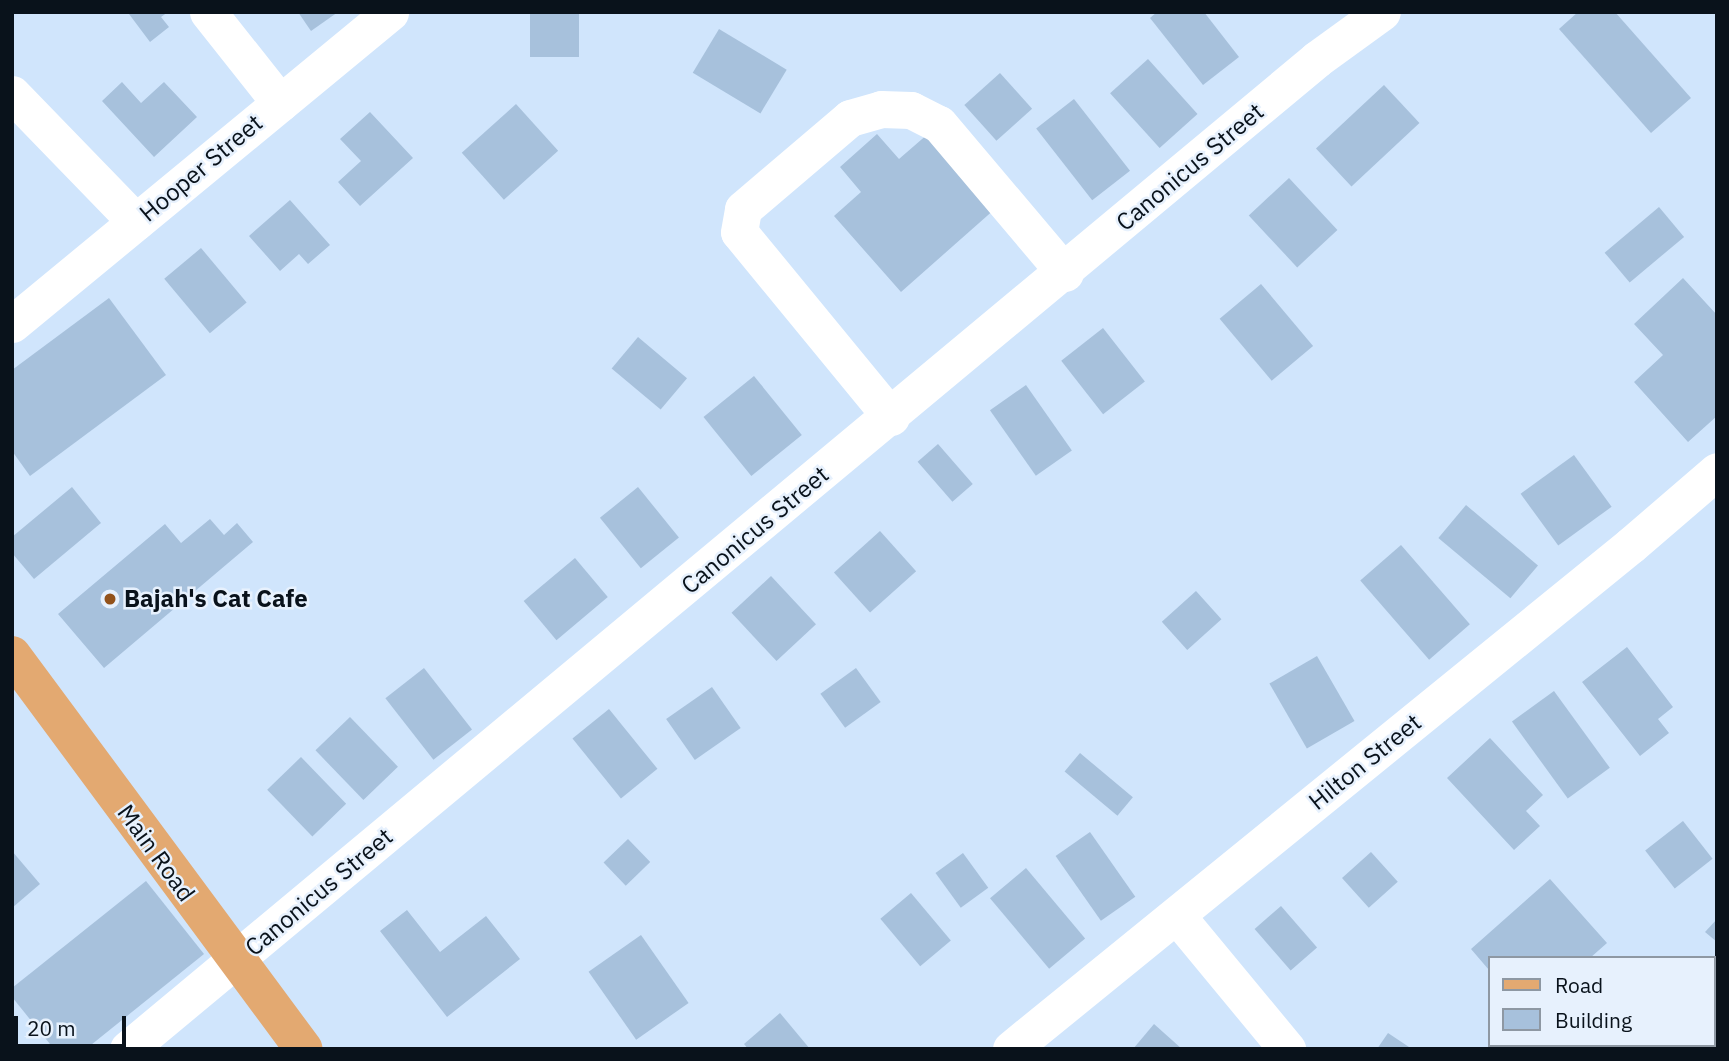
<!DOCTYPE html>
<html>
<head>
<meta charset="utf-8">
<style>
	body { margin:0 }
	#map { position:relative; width:1729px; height:1061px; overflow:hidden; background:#d0e5fc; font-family:"IBM Plex Sans",sans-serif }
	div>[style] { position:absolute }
	.building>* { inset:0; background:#a7c1dc; transform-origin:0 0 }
	.minor>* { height:37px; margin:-18.5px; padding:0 18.5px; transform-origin:18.5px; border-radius:18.5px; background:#fff }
	.major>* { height:38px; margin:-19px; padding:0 19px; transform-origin:19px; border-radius:19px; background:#e3a971 }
	.dots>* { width:19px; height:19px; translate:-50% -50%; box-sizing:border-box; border:4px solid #e7f1fd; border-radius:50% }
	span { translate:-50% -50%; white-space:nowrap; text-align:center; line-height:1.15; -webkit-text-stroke:5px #e7f1fd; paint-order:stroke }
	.street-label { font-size:24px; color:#09121b }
	.poi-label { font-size:24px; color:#09121b; font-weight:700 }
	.left { translate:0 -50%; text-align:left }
	.frame { position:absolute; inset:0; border:14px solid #09121b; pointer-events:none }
	.legend { position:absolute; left:1488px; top:956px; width:228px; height:91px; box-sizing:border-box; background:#e7f1fd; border:2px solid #8e98a3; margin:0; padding:9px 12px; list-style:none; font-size:21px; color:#09121b }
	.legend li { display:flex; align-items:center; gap:14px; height:35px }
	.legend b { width:35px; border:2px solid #8e98a3 }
	.scale { position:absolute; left:14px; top:1016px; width:112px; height:32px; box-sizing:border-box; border:4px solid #09121b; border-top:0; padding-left:9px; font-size:21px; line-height:24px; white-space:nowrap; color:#09121b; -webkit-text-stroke:5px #e7f1fd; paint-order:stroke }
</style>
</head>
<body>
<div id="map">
	<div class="building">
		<div style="clip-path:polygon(168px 12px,161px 17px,169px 27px,150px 42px,129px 14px)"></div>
		<div style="clip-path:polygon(298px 12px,338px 12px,311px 31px)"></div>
		<div style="left:530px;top:12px;width:49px;height:45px"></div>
		<div style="clip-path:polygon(1157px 12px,1204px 12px,1239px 57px,1203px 85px,1150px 18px)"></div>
		<div style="clip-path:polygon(1578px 12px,1615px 12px,1691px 98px,1651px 133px,1559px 29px)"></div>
		<div style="left:719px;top:29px;width:79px;height:51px;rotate:31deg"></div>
		<div style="left:1148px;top:59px;width:74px;height:51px;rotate:48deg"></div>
		<div style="left:1000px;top:73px;width:48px;height:48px;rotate:48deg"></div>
		<div style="clip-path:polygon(122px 82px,141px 103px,164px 82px,197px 117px,154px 157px,102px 101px)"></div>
		<div style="left:1384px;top:85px;width:52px;height:93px;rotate:47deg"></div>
		<div style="left:1074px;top:99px;width:91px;height:48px;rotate:52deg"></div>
		<div style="left:516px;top:104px;width:63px;height:73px;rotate:48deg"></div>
		<div style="clip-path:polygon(370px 112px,413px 158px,360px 206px,338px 182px,361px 161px,340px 139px)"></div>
		<div style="clip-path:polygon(929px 133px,996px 208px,901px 292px,834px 216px,861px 192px,840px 167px,877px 134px,899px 159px)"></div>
		<div style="left:1289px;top:178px;width:71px;height:55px;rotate:47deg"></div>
		<div style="clip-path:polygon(290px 200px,330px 245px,308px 264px,299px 254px,280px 271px,249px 236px)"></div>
		<div style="left:1659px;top:207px;width:39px;height:71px;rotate:50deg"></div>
		<div style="left:201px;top:248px;width:71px;height:48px;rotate:50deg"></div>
		<div style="clip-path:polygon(1683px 278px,1717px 315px,1717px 416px,1688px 442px,1634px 382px,1663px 355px,1634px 324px)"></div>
		<div style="left:1261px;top:284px;width:81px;height:54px;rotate:50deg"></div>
		<div style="clip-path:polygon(109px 298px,166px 375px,30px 476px,12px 451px,12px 370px)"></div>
		<div style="left:1103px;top:328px;width:68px;height:53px;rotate:52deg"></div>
		<div style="left:638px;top:337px;width:64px;height:41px;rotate:40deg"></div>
		<div style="left:754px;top:376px;width:76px;height:65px;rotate:51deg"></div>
		<div style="left:1026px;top:385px;width:80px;height:44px;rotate:55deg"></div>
		<div style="left:938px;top:444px;width:53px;height:27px;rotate:49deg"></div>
		<div style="left:1574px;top:455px;width:64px;height:66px;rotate:54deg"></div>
		<div style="clip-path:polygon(72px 487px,101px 523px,34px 579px,12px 553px,12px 537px)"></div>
		<div style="left:638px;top:487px;width:65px;height:49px;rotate:51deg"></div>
		<div style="left:1466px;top:505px;width:94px;height:43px;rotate:40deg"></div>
		<div style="clip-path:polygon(210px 519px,224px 535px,237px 523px,253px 542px,104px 668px,58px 614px,165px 524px,181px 543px)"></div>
		<div style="left:880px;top:531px;width:54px;height:62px;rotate:48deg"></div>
		<div style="left:1401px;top:545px;width:105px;height:54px;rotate:49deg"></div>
		<div style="left:575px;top:558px;width:51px;height:67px;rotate:50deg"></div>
		<div style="left:771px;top:576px;width:66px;height:54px;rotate:47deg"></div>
		<div style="left:1196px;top:591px;width:38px;height:46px;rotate:48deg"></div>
		<div style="clip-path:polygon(1627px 647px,1673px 707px,1658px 719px,1669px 733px,1640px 756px,1582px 682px)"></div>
		<div style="left:1317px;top:656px;width:75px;height:55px;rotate:60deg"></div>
		<div style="left:424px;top:668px;width:78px;height:49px;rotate:52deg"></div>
		<div style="left:856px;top:668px;width:42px;height:44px;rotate:54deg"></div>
		<div style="left:712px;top:687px;width:50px;height:56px;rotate:55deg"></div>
		<div style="left:1554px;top:691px;width:95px;height:52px;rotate:54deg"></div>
		<div style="left:609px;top:709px;width:77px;height:47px;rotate:51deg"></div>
		<div style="left:350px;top:717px;width:69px;height:48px;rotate:46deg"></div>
		<div style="clip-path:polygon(1490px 738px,1543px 795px,1526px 811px,1540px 826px,1514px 850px,1447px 778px)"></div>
		<div style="left:1080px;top:753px;width:69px;height:24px;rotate:40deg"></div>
		<div style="left:301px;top:757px;width:65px;height:47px;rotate:46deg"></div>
		<div style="left:1683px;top:821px;width:48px;height:48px;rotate:52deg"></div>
		<div style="left:1090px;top:832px;width:79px;height:42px;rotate:55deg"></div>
		<div style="left:628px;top:839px;width:32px;height:34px;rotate:46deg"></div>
		<div style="clip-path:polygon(12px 851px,40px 884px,12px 908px)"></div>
		<div style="left:1371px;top:852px;width:40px;height:39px;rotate:48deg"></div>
		<div style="left:963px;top:853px;width:43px;height:34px;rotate:54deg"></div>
		<div style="left:1026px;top:868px;width:92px;height:47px;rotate:50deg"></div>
		<div style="clip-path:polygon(1550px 879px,1607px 943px,1590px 958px,1489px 958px,1489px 970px,1471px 949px)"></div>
		<div style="clip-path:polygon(146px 881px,204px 954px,86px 1049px,54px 1049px,12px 997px,12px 988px)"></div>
		<div style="left:911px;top:893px;width:62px;height:40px;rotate:50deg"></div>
		<div style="left:1281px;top:906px;width:55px;height:35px;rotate:49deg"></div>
		<div style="clip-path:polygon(407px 910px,440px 952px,486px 916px,520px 959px,447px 1017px,380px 931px)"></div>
		<div style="clip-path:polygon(1717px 919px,1717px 942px,1705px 932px)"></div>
		<div style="left:641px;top:935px;width:83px;height:64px;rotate:55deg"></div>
		<div style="clip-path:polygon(780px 1013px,810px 1049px,748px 1049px,744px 1044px)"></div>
		<div style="clip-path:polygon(1154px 1024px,1182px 1049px,1133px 1049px)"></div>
		<div style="clip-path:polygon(1388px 1033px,1412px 1049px,1377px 1049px)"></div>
	</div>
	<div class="minor">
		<div style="left:208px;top:12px;width:116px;rotate:51.6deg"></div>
		<div style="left:12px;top:94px;width:178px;rotate:45.9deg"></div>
		<div style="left:12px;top:324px;width:490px;rotate:-39.5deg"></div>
		<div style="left:891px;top:417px;width:239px;rotate:-129.4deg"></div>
		<div style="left:739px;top:232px;width:23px;rotate:-80deg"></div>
		<div style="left:743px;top:209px;width:140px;rotate:-40.4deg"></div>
		<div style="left:850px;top:118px;width:32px;rotate:-16deg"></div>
		<div style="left:881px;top:109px;width:30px;rotate:2deg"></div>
		<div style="left:911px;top:110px;width:31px;rotate:27deg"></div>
		<div style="left:939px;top:124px;width:195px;rotate:49.8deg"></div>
		<div style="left:1177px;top:916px;width:173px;rotate:50.4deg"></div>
		<div style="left:128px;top:1049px;width:1547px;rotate:-39.78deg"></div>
		<div style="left:1317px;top:59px;width:80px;rotate:-35.9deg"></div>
		<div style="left:1011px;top:1049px;width:799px;rotate:-39.11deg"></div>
		<div style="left:1631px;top:545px;width:113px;rotate:-40.7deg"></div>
	</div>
	<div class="major">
		<div style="left:12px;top:655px;width:490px;rotate:53.5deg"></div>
	</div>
	<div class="dots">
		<div style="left:110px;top:599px;background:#92521b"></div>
	</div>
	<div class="street-label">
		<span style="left:1190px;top:167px;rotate:-40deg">Canonicus Street</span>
		<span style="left:201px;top:168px;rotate:-40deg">Hooper Street</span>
		<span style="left:755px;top:530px;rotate:-40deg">Canonicus Street</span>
		<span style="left:1365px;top:762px;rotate:-39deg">Hilton Street</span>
		<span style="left:156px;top:853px;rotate:54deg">Main Road</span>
		<span style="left:319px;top:892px;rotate:-40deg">Canonicus Street</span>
	</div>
	<div class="poi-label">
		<span class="left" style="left:124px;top:599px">Bajah's Cat Cafe</span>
	</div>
	<div class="frame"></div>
	<ul class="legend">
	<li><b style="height:9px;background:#e3a971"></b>Road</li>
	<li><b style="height:19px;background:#a7c1dc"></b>Building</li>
	</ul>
	<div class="scale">20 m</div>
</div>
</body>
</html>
